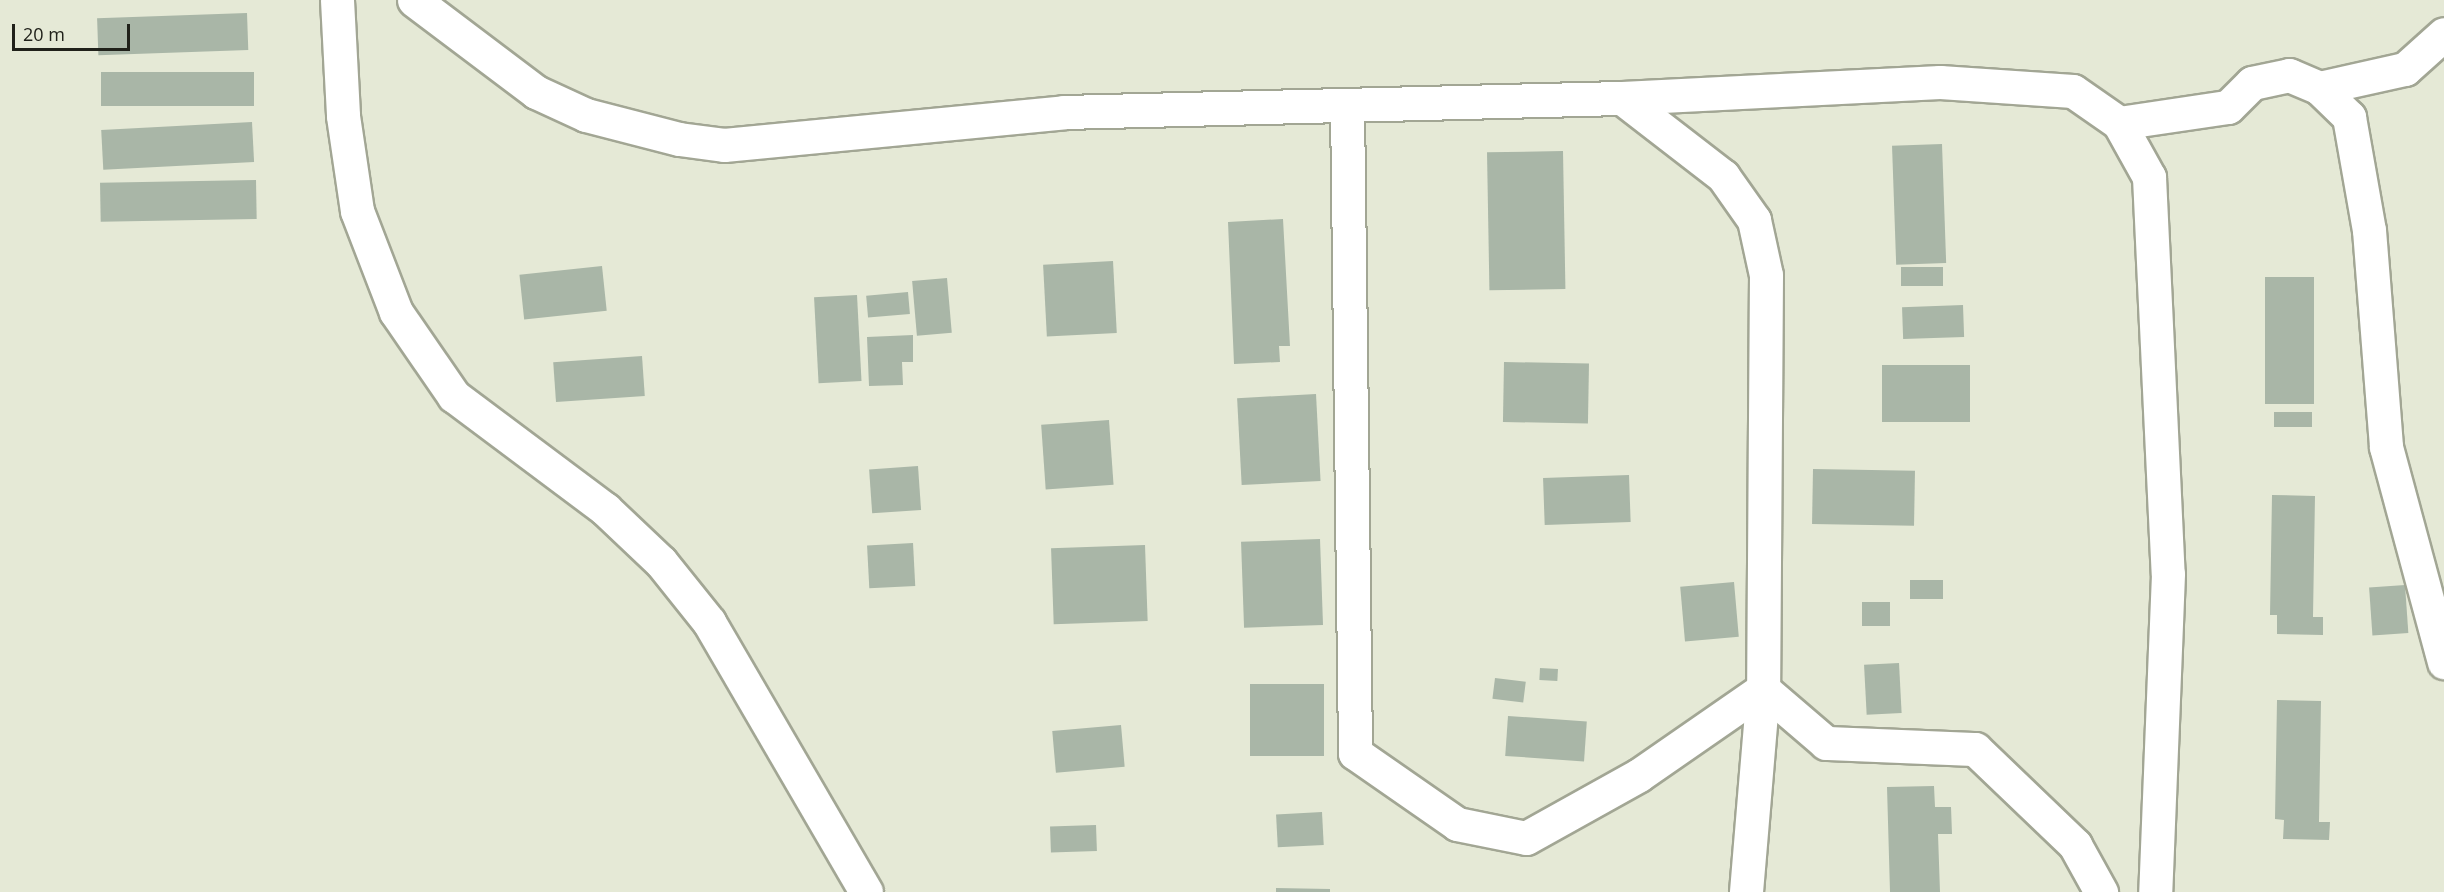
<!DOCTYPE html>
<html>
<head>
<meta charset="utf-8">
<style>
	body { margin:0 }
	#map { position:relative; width:2444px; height:892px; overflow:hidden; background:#e5e9d6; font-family:"Open Sans",sans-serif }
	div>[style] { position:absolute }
	.building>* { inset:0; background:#a9b6a7; transform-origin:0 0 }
	.roads { filter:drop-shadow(2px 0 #a2a694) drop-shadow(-2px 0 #a2a694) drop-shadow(0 2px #a2a694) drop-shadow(0 -2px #a2a694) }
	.minor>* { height:33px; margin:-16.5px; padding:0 16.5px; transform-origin:16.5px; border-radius:16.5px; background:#fff }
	span { translate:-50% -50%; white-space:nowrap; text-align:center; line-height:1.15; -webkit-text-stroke:5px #e5e9d6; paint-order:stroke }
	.scale { position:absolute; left:12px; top:24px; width:118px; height:27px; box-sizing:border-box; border:3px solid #20211a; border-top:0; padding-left:8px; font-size:18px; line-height:21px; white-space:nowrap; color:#20211a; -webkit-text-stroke:4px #e5e9d6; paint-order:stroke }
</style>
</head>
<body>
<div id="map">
	<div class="building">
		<div style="left:247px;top:13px;width:37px;height:150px;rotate:88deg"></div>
		<div style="left:101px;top:72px;width:153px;height:34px"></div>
		<div style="left:252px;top:122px;width:40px;height:151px;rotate:87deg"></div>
		<div style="left:1942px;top:144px;width:119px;height:50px;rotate:88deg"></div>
		<div style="left:1563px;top:151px;width:138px;height:76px;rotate:89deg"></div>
		<div style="left:256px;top:180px;width:39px;height:156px;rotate:89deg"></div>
		<div style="clip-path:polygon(1283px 219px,1290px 346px,1279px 346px,1280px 362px,1234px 364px,1228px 222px)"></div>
		<div style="left:1113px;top:261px;width:72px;height:70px;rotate:87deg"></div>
		<div style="left:602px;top:266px;width:45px;height:83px;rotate:84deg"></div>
		<div style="left:1943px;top:267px;width:19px;height:42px;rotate:90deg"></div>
		<div style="left:2265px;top:277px;width:49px;height:127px"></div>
		<div style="left:947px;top:278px;width:55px;height:35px;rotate:85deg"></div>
		<div style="left:908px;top:292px;width:22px;height:42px;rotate:85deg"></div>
		<div style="left:857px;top:295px;width:86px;height:43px;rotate:87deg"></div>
		<div style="left:1963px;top:305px;width:32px;height:61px;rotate:88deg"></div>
		<div style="clip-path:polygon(913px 335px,913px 362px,902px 362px,903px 385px,869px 386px,867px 337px)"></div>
		<div style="left:642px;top:356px;width:40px;height:89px;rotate:86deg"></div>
		<div style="left:1504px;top:362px;width:85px;height:60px;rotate:1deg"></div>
		<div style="left:1882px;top:365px;width:88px;height:57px"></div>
		<div style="left:1316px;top:394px;width:87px;height:79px;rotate:87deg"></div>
		<div style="left:2274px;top:412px;width:38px;height:15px"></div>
		<div style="left:1109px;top:420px;width:65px;height:68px;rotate:86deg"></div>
		<div style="left:918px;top:466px;width:44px;height:49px;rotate:86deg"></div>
		<div style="left:1813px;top:469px;width:102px;height:55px;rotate:1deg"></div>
		<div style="left:1629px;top:475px;width:47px;height:86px;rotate:88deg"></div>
		<div style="clip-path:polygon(2272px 495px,2315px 496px,2313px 617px,2323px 617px,2323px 635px,2277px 634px,2277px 615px,2270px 615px)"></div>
		<div style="left:1320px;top:539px;width:86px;height:79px;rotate:88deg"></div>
		<div style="left:913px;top:543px;width:43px;height:46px;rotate:87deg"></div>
		<div style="left:1145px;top:545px;width:76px;height:94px;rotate:88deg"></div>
		<div style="left:1943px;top:580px;width:19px;height:33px;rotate:90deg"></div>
		<div style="left:1734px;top:582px;width:55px;height:54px;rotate:85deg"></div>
		<div style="left:2405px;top:585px;width:48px;height:36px;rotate:86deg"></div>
		<div style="left:1890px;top:602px;width:24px;height:28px;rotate:90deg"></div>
		<div style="left:1899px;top:663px;width:50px;height:35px;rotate:87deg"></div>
		<div style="left:1540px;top:668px;width:18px;height:12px;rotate:3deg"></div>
		<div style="left:1495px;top:678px;width:31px;height:21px;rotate:7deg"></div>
		<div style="left:1324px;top:684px;width:72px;height:74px;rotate:90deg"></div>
		<div style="clip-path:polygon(2277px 700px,2321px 701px,2319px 822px,2330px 822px,2329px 840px,2283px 839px,2284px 820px,2275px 819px)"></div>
		<div style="left:1508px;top:716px;width:79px;height:40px;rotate:4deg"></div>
		<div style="left:1121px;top:725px;width:42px;height:69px;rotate:85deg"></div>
		<div style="clip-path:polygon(1934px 786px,1935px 807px,1951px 807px,1952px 834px,1938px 834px,1940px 892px,1890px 892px,1887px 787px)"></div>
		<div style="left:1322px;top:812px;width:33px;height:46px;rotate:87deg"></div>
		<div style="left:1096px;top:825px;width:26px;height:46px;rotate:88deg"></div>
		<div style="clip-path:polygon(1276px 888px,1330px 889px,1330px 892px,1276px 892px)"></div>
	</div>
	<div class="roads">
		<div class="minor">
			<div style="left:337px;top:0;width:116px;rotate:87deg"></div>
			<div style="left:343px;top:116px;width:96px;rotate:81.6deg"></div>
			<div style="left:357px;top:211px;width:108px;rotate:68.9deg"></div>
			<div style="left:396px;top:312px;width:102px;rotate:55.4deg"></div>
			<div style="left:454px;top:396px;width:189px;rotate:36.8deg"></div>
			<div style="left:605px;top:509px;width:77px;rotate:43.4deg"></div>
			<div style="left:661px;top:562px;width:77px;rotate:51.3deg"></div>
			<div style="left:709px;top:622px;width:312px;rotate:59.8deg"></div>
			<div style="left:414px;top:0;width:153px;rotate:37deg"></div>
			<div style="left:536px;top:92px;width:55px;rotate:24.7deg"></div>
			<div style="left:586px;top:115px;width:96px;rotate:14.5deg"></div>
			<div style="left:679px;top:139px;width:45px;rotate:7.6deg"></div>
			<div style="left:724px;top:145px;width:342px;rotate:-5.5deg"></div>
			<div style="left:1064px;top:112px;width:558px;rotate:-1.44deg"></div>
			<div style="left:1622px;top:98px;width:318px;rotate:-2.9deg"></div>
			<div style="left:1940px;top:82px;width:133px;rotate:3.9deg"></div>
			<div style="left:2073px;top:91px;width:56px;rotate:34.8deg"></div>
			<div style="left:2119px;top:123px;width:62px;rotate:60.9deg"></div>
			<div style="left:2149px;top:177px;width:397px;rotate:87.3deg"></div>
			<div style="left:2168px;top:574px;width:318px;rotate:92.3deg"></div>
			<div style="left:2319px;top:88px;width:88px;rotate:-12.5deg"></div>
			<div style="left:2405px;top:69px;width:52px;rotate:-41.9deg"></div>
			<div style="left:1622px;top:98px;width:128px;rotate:37.7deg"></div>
			<div style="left:1723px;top:176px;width:54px;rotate:54.8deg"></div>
			<div style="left:1754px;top:220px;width:56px;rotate:77.7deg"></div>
			<div style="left:1766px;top:275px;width:414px;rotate:90.4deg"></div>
			<div style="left:1763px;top:689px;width:204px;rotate:94.8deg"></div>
			<div style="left:1347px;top:105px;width:648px;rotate:89.29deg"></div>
			<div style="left:1355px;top:753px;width:124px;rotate:34.8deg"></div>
			<div style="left:1457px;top:824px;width:70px;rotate:11.5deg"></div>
			<div style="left:1526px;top:838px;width:129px;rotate:-29.1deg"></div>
			<div style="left:1639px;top:775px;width:151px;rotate:-34.7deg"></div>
			<div style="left:2119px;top:123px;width:110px;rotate:-8.4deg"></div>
			<div style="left:2228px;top:107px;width:34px;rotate:-45deg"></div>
			<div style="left:2252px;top:83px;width:38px;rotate:-12deg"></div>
			<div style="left:2289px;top:75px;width:33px;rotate:23deg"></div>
			<div style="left:2319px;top:88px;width:42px;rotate:44deg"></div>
			<div style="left:2349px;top:117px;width:115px;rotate:80deg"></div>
			<div style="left:2369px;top:230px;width:218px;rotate:85.5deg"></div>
			<div style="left:2386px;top:447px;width:223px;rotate:74.9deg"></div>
			<div style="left:1763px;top:689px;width:83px;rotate:40.6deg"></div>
			<div style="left:1826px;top:743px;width:149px;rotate:2.3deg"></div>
			<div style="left:1975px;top:749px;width:139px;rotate:43.8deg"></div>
			<div style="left:2075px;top:845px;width:54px;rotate:61deg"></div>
		</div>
	</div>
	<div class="scale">20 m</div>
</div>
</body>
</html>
